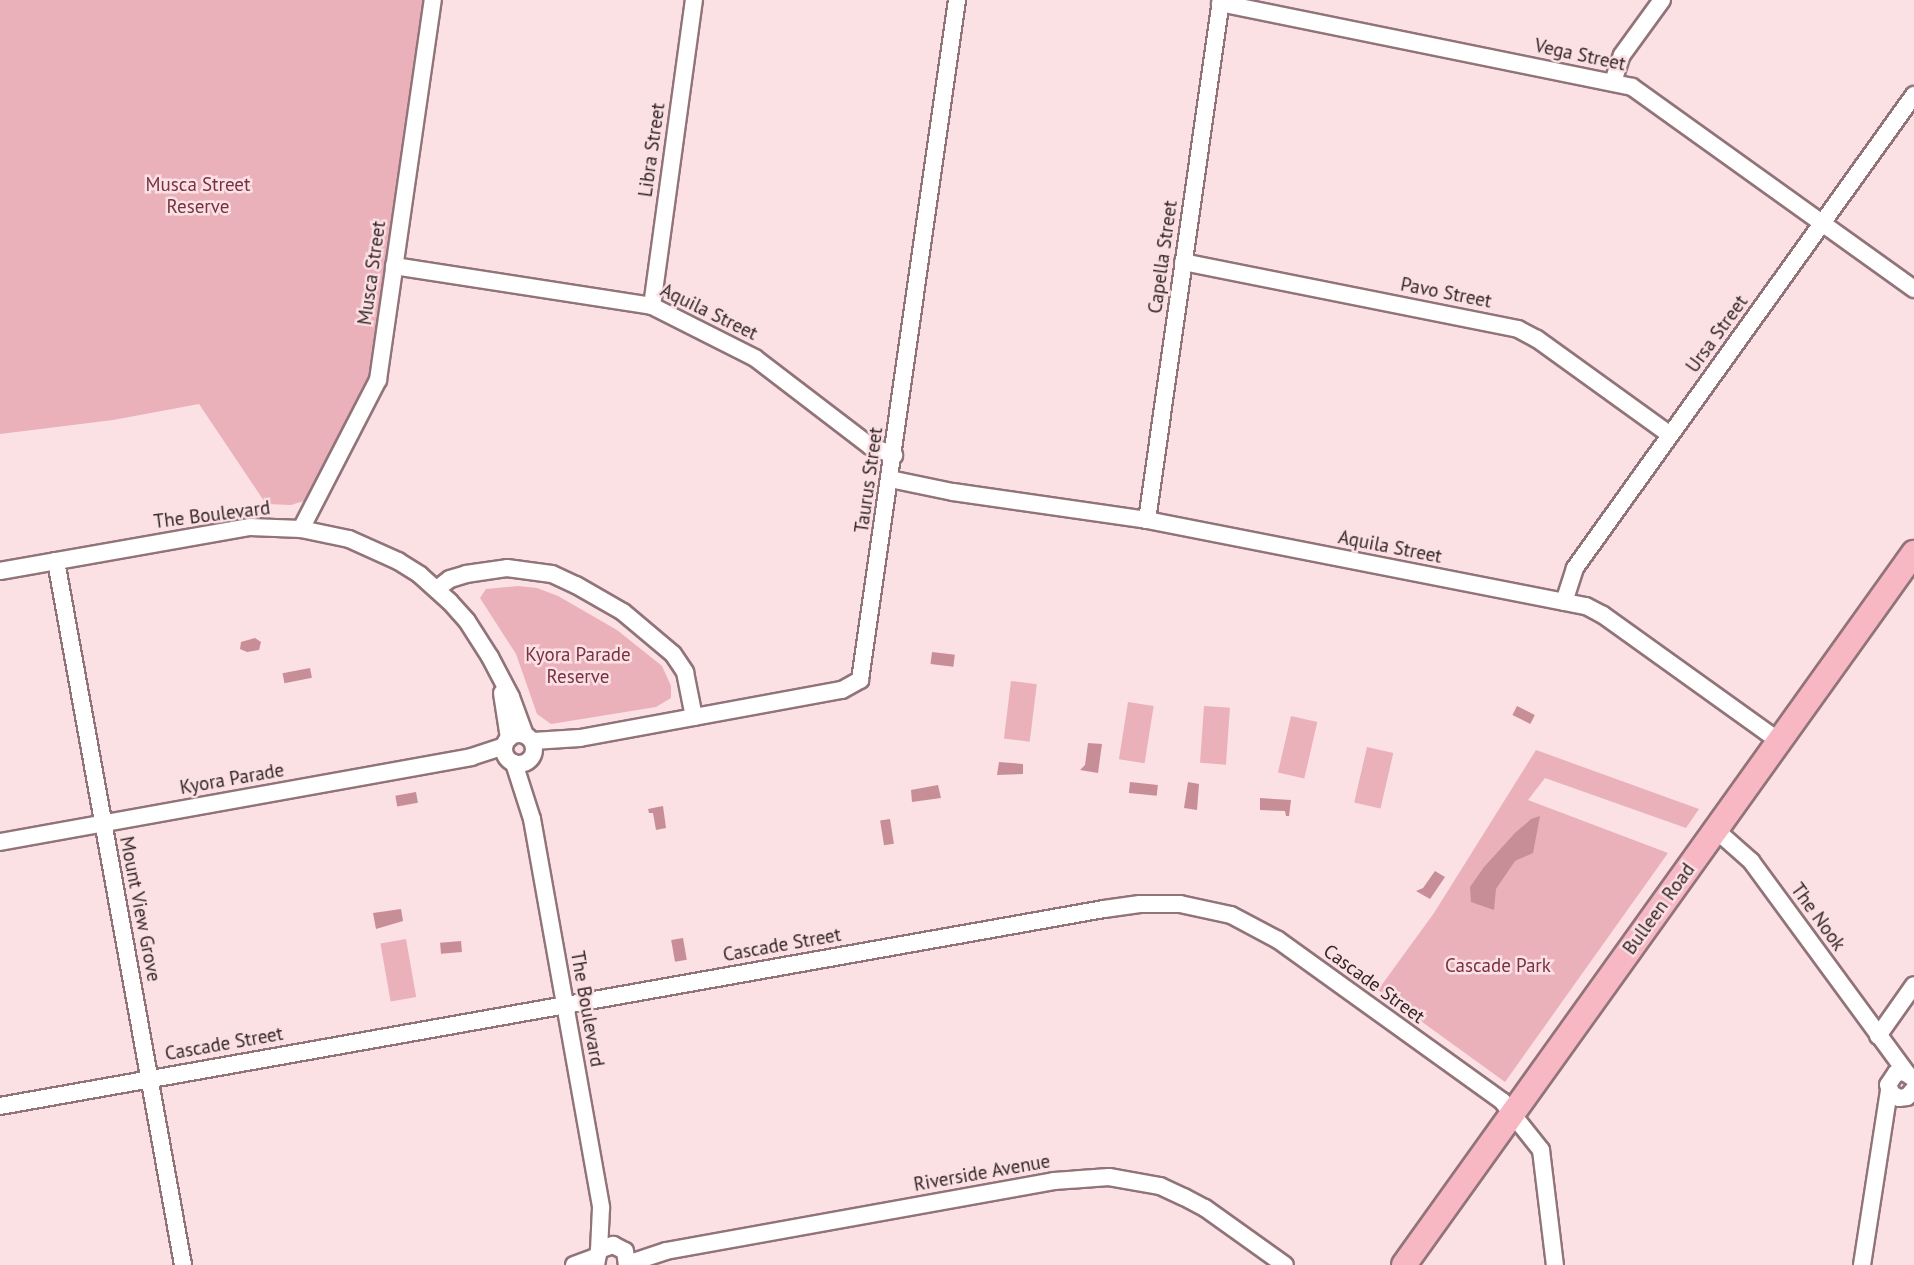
<!DOCTYPE html>
<html>
<head>
<meta charset="utf-8">
<style>
	body { margin:0 }
	#map { position:relative; width:1914px; height:1265px; overflow:hidden; background:#fbe0e4; font-family:"PT Sans",sans-serif }
	div>[style] { position:absolute }
	.green>* { inset:0; background:#ebb1ba; transform-origin:0 0 }
	.water>* { inset:0; background:#c78e97; transform-origin:0 0 }
	.roads { filter:drop-shadow(2px 0 #917479) drop-shadow(-2px 0 #917479) drop-shadow(0 2px #917479) drop-shadow(0 -2px #917479) }
	.minor>* { height:16px; margin:-8px; padding:0 8px; transform-origin:8px; border-radius:8px; background:#fff }
	.minor>.ring { margin:-8px; padding:0; box-sizing:content-box; background:none; border:16px solid #fff; border-radius:50% }
	.primary>* { height:24px; margin:-12px; padding:0 12px; transform-origin:12px; border-radius:12px; background:#f7b8c4 }
	span { translate:-50% -50%; white-space:nowrap; text-align:center; line-height:1.15; -webkit-text-stroke:5px #fbe0e4; paint-order:stroke }
	.street-label { font-size:19px; color:#322527 }
	.park-label { font-size:19px; color:#783141 }
</style>
</head>
<body>
<div id="map">
	<div class="green">
		<div style="clip-path:polygon(0 0,425px 0,369px 376px,307px 500px,291px 505px,266px 504px,199px 404px,113px 420px,0 434px)"></div>
		<div style="clip-path:polygon(518px 586px,537px 588px,558px 596px,617px 630px,662px 666px,671px 686px,671px 698px,656px 707px,551px 724px,537px 714px,516px 654px,480px 598px,486px 589px)"></div>
		<div style="left:1011px;top:681px;width:26px;height:58px;rotate:7deg"></div>
		<div style="left:1128px;top:702px;width:26px;height:58px;rotate:9deg"></div>
		<div style="left:1204px;top:706px;width:26px;height:57px;rotate:4deg"></div>
		<div style="left:1291px;top:716px;width:27px;height:58px;rotate:13deg"></div>
		<div style="left:1367px;top:747px;width:27px;height:57px;rotate:13deg"></div>
		<div style="clip-path:polygon(1536px 750px,1699px 809px,1686px 828px,1545px 778px,1528px 800px,1668px 853px,1505px 1082px,1378px 990px,1434px 913px)"></div>
		<div style="left:406px;top:939px;width:59px;height:26px;rotate:80deg"></div>
	</div>
	<div class="water">
		<div style="clip-path:polygon(255px 638px,261px 642px,259px 650px,247px 652px,240px 649px,241px 642px)"></div>
		<div style="left:932px;top:652px;width:23px;height:12px;rotate:7deg"></div>
		<div style="left:310px;top:668px;width:10px;height:28px;rotate:79deg"></div>
		<div style="left:1517px;top:706px;width:20px;height:10px;rotate:27deg"></div>
		<div style="clip-path:polygon(1088px 743px,1102px 744px,1098px 773px,1080px 770px,1085px 765px)"></div>
		<div style="clip-path:polygon(999px 762px,1023px 764px,1023px 774px,997px 775px)"></div>
		<div style="left:1130px;top:782px;width:28px;height:11px;rotate:6deg"></div>
		<div style="clip-path:polygon(1188px 782px,1199px 784px,1197px 810px,1184px 808px)"></div>
		<div style="clip-path:polygon(938px 785px,941px 798px,912px 802px,911px 790px)"></div>
		<div style="left:416px;top:792px;width:11px;height:21px;rotate:80deg"></div>
		<div style="clip-path:polygon(1260px 798px,1291px 800px,1289px 816px,1286px 816px,1285px 811px,1260px 810px)"></div>
		<div style="clip-path:polygon(663px 806px,666px 828px,656px 830px,653px 813px,649px 813px,648px 809px)"></div>
		<div style="clip-path:polygon(1540px 816px,1533px 853px,1515px 861px,1496px 889px,1494px 910px,1471px 902px,1470px 887px,1484px 867px,1515px 833px,1531px 819px)"></div>
		<div style="left:890px;top:819px;width:25px;height:10px;rotate:81deg"></div>
		<div style="clip-path:polygon(1435px 871px,1445px 877px,1430px 899px,1416px 891px,1423px 888px)"></div>
		<div style="clip-path:polygon(401px 909px,403px 921px,376px 929px,373px 913px)"></div>
		<div style="left:683px;top:938px;width:22px;height:12px;rotate:80deg"></div>
		<div style="left:461px;top:941px;width:11px;height:21px;rotate:85deg"></div>
	</div>
	<div class="roads">
		<div class="minor">
			<div style="left:1220px;top:3px;width:420px;rotate:11.5deg"></div>
			<div style="left:1632px;top:87px;width:347px;rotate:35.6deg"></div>
			<div style="left:1613px;top:82px;width:28px;rotate:-72deg"></div>
			<div style="left:1622px;top:55px;width:68px;rotate:-54deg"></div>
			<div style="left:1183px;top:262px;width:342px;rotate:11.3deg"></div>
			<div style="left:1518px;top:329px;width:21px;rotate:28deg"></div>
			<div style="left:1537px;top:339px;width:164px;rotate:35.8deg"></div>
			<div style="left:394px;top:266px;width:261px;rotate:8.8deg"></div>
			<div style="left:652px;top:306px;width:115px;rotate:26.8deg"></div>
			<div style="left:755px;top:358px;width:145px;rotate:37.4deg"></div>
			<div style="left:870px;top:446px;width:26px;rotate:21deg"></div>
			<div style="left:652px;top:306px;width:309px;rotate:-82.2deg"></div>
			<div style="left:890px;top:479px;width:64px;rotate:11.7deg"></div>
			<div style="left:953px;top:492px;width:196px;rotate:8.2deg"></div>
			<div style="left:1147px;top:520px;width:447px;rotate:11.1deg"></div>
			<div style="left:1586px;top:606px;width:19px;rotate:28deg"></div>
			<div style="left:1603px;top:615px;width:216px;rotate:35.6deg"></div>
			<div style="left:1147px;top:520px;width:525px;rotate:-81.9deg"></div>
			<div style="left:301px;top:529px;width:168px;rotate:-62.7deg"></div>
			<div style="left:378px;top:380px;width:384px;rotate:-81.8deg"></div>
			<div style="left:56px;top:561px;width:715px;rotate:79.77deg"></div>
			<div style="left:0;top:571px;width:254px;rotate:-10deg"></div>
			<div style="left:250px;top:527px;width:51px;rotate:2.2deg"></div>
			<div style="left:301px;top:529px;width:49px;rotate:11.8deg"></div>
			<div style="left:349px;top:539px;width:54px;rotate:24.2deg"></div>
			<div style="left:398px;top:561px;width:26px;rotate:32deg"></div>
			<div style="left:420px;top:575px;width:40px;rotate:42deg"></div>
			<div style="left:450px;top:602px;width:25px;rotate:48deg"></div>
			<div style="left:467px;top:621px;width:43px;rotate:57.4deg"></div>
			<div style="left:490px;top:657px;width:45px;rotate:62.3deg"></div>
			<div style="left:511px;top:697px;width:40px;rotate:69.8deg"></div>
			<div style="left:437px;top:589px;width:16px;rotate:-38deg"></div>
			<div style="left:450px;top:579px;width:17px;rotate:-17deg"></div>
			<div style="left:466px;top:574px;width:41px;rotate:-8.3deg"></div>
			<div style="left:507px;top:568px;width:45px;rotate:7.6deg"></div>
			<div style="left:552px;top:574px;width:26px;rotate:25deg"></div>
			<div style="left:576px;top:585px;width:54px;rotate:29.9deg"></div>
			<div style="left:623px;top:612px;width:65px;rotate:40deg"></div>
			<div style="left:673px;top:654px;width:22px;rotate:56deg"></div>
			<div style="left:685px;top:672px;width:46px;rotate:78.7deg"></div>
			<div style="left:1564px;top:602px;width:36px;rotate:-72deg"></div>
			<div style="left:1575px;top:568px;width:582px;rotate:-54.37deg"></div>
			<div style="left:502px;top:693px;width:46px;rotate:81.2deg"></div>
			<div class="ring" style="left:504px;top:734px;width:14px;height:14px"></div>
			<div style="left:533px;top:741px;width:47px;rotate:-3.7deg"></div>
			<div style="left:580px;top:738px;width:266px;rotate:-10.4deg"></div>
			<div style="left:842px;top:690px;width:21px;rotate:-29deg"></div>
			<div style="left:860px;top:680px;width:687px;rotate:-81.88deg"></div>
			<div style="left:514px;top:763px;width:59px;rotate:72.2deg"></div>
			<div style="left:532px;top:819px;width:395px;rotate:79.9deg"></div>
			<div style="left:601px;top:1208px;width:42px;rotate:92.7deg"></div>
			<div style="left:1716px;top:830px;width:47px;rotate:41.5deg"></div>
			<div style="left:1751px;top:861px;width:263px;rotate:53.7deg"></div>
			<div style="left:0;top:842px;width:479px;rotate:-10.2deg"></div>
			<div style="left:471px;top:757px;width:35px;rotate:-18deg"></div>
			<div style="left:1878px;top:1036px;width:62px;rotate:-54.8deg"></div>
			<div style="left:1913px;top:1078px;width:11px;rotate:-146deg"></div>
			<div style="left:1904px;top:1072px;width:8px;rotate:173deg"></div>
			<div style="left:1896px;top:1073px;width:14px;rotate:124deg"></div>
			<div style="left:1888px;top:1085px;width:10px;rotate:66deg"></div>
			<div style="left:1892px;top:1094px;width:8px;rotate:30deg"></div>
			<div style="left:1899px;top:1098px;width:8px;rotate:-7deg"></div>
			<div style="left:1907px;top:1097px;width:11px;rotate:-49deg"></div>
			<div style="left:0;top:1106px;width:1121px;rotate:-10.12deg"></div>
			<div style="left:1104px;top:909px;width:36px;rotate:-8deg"></div>
			<div style="left:1140px;top:904px;width:40px"></div>
			<div style="left:1180px;top:904px;width:52px;rotate:12.2deg"></div>
			<div style="left:1231px;top:915px;width:53px;rotate:28deg"></div>
			<div style="left:1278px;top:940px;width:276px;rotate:35.7deg"></div>
			<div style="left:1502px;top:1101px;width:63px;rotate:51.5deg"></div>
			<div style="left:1541px;top:1150px;width:116px;rotate:83.1deg"></div>
			<div style="left:627px;top:1264px;width:41px;rotate:-18.4deg"></div>
			<div style="left:666px;top:1251px;width:394px;rotate:-10.2deg"></div>
			<div style="left:1054px;top:1181px;width:55px;rotate:-4.2deg"></div>
			<div style="left:1109px;top:1177px;width:52px;rotate:10deg"></div>
			<div style="left:1160px;top:1186px;width:26px;rotate:25deg"></div>
			<div style="left:1184px;top:1197px;width:24px;rotate:28deg"></div>
			<div style="left:1205px;top:1208px;width:98px;rotate:35.5deg"></div>
			<div style="left:574px;top:1265px;width:23px;rotate:-20deg"></div>
			<div style="left:596px;top:1265px;width:15px;rotate:-79deg"></div>
			<div style="left:599px;top:1250px;width:15px;rotate:-20deg"></div>
			<div style="left:613px;top:1245px;width:13px;rotate:27deg"></div>
			<div style="left:625px;top:1251px;width:14px;rotate:82deg"></div>
			<div style="left:1862px;top:1265px;width:176px;rotate:-81.2deg"></div>
		</div>
		<div class="primary">
			<div style="left:1404px;top:1265px;width:876px;rotate:-54.39deg"></div>
		</div>
	</div>
	<div class="street-label">
		<span style="left:1580px;top:55px;rotate:12deg">Vega Street</span>
		<span style="left:652px;top:150px;rotate:-82deg">Libra Street</span>
		<span style="left:1163px;top:257px;rotate:-82deg">Capella Street</span>
		<span style="left:372px;top:273px;rotate:-82deg">Musca Street</span>
		<span style="left:1446px;top:293px;rotate:11deg">Pavo Street</span>
		<span style="left:709px;top:312px;rotate:26deg">Aquila Street</span>
		<span style="left:1717px;top:334px;rotate:-54deg">Ursa Street</span>
		<span style="left:869px;top:480px;rotate:-82deg">Taurus Street</span>
		<span style="left:212px;top:515px;rotate:-7deg">The Boulevard</span>
		<span style="left:1390px;top:547px;rotate:11deg">Aquila Street</span>
		<span style="left:232px;top:779px;rotate:-10deg">Kyora Parade</span>
		<span style="left:140px;top:909px;rotate:79deg">Mount View Grove</span>
		<span style="left:1659px;top:909px;rotate:-54deg">Bulleen Road</span>
		<span style="left:1818px;top:917px;rotate:54deg">The Nook</span>
		<span style="left:782px;top:945px;rotate:-10deg">Cascade Street</span>
		<span style="left:1374px;top:984px;rotate:36deg">Cascade Street</span>
		<span style="left:587px;top:1009px;rotate:80deg">The Boulevard</span>
		<span style="left:224px;top:1044px;rotate:-10deg">Cascade Street</span>
		<span style="left:982px;top:1173px;rotate:-10deg">Riverside Avenue</span>
	</div>
	<div class="park-label">
		<span style="left:198px;top:196px">Musca Street<br>Reserve</span>
		<span style="left:578px;top:666px">Kyora Parade<br>Reserve</span>
		<span style="left:1498px;top:966px">Cascade Park</span>
	</div>
</div>
</body>
</html>
